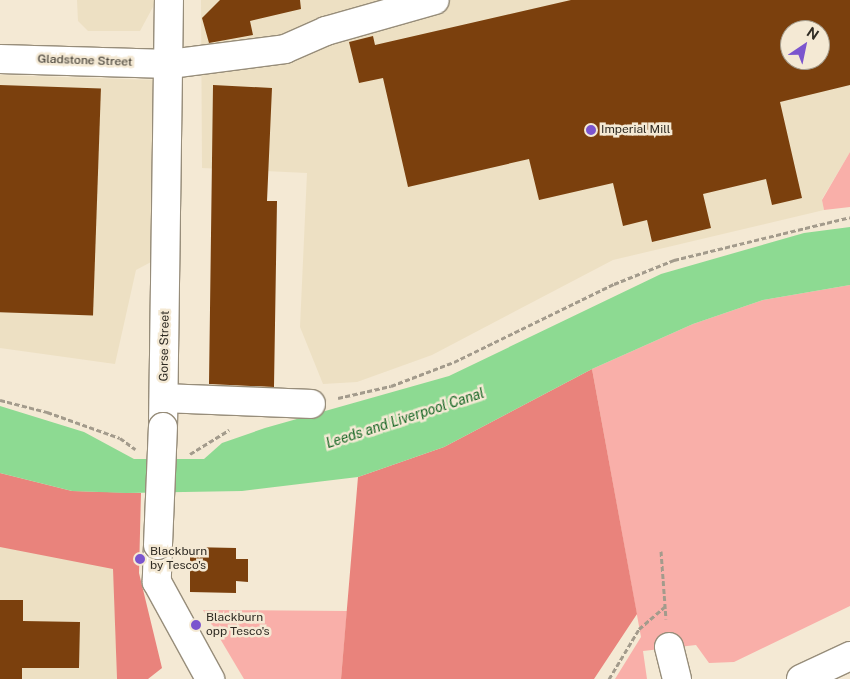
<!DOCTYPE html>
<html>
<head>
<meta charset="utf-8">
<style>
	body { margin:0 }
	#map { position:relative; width:850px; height:679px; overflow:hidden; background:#f4e9d4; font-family:"Public Sans",sans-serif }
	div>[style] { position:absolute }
	.built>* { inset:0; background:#ede0c3 }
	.green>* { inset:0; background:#f9afa9 }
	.forest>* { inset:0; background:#e9837c }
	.water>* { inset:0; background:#8dda92 }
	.building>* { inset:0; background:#7b400d; transform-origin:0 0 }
	.path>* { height:3px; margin-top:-1.5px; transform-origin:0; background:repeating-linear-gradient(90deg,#a39b8c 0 5px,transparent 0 7.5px) }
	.roads { filter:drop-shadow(1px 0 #978d7a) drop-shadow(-1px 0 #978d7a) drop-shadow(0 1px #978d7a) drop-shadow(0 -1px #978d7a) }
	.minor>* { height:28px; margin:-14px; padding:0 14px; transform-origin:14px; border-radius:14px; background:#fff }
	.highway>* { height:28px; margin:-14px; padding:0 14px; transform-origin:14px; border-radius:14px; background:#fff }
	.bridges { filter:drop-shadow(1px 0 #978d7a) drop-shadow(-1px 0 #978d7a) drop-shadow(0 1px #978d7a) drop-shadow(0 -1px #978d7a) }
	.minor-bridge>* { height:28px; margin:-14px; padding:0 14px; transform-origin:14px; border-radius:14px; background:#fff }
	.dots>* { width:14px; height:14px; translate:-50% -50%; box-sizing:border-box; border:2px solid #f4e9d4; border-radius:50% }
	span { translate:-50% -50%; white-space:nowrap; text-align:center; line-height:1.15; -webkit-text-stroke:5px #f4e9d4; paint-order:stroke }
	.street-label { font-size:12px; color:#2f2b23 }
	.poi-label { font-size:12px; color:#2f2b23 }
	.left { translate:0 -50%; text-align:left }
	.water-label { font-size:14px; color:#166624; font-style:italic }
	.north { position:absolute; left:780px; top:20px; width:50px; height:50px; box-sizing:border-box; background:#f4e9d4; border:1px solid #a59d8d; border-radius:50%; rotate:34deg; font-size:14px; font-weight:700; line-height:20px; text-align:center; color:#2f2b23 }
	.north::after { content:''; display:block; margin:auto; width:18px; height:22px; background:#7b55ce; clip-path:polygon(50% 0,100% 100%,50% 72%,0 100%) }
</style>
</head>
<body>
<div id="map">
	<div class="built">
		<div style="clip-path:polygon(77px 0,154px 0,154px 5px,140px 31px,88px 31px,78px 21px)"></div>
		<div style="clip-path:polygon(evenodd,201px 0,850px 0,850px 152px,822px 199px,824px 210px,613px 260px,432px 355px,357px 382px,323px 384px,300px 327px,307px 173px,202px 168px,201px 0,790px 30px,820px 30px,820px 60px,790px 60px,790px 30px)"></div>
		<div style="clip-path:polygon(0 75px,154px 80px,151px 262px,136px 270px,115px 364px,0 348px)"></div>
		<div style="clip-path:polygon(0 473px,72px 491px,111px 493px,117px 679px,0 679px)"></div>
	</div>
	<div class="green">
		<div style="clip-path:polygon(850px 152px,850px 207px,824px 210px,822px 200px)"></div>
		<div style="clip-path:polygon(850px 285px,850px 606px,734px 662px,709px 663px,696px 645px,643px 651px,647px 679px,615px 679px,641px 637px,592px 369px,693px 324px,763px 300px)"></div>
		<div style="clip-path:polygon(203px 610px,347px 611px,341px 679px,244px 679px)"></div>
	</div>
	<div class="forest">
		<div style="clip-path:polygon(592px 369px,637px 614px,594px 679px,341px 679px,358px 477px,444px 447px)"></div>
		<div style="clip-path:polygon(0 473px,72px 491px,141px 493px,139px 573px,162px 668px,148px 679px,117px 679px,113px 569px,0 547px)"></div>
	</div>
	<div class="water">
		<div style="clip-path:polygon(850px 227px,850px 285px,763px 300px,693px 324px,592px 369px,444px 447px,358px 477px,242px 491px,126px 493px,72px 491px,0 473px,0 406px,84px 432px,134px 459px,204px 459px,222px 443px,265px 428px,449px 376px,661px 274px,804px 233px)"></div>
	</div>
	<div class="building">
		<div style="clip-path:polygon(220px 0,300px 0,301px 9px,250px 21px,253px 35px,209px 43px,202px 18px)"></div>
		<div style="clip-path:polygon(evenodd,571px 0,850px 0,850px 85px,780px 102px,802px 198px,772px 205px,766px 179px,703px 194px,711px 228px,652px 242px,647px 220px,623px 226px,613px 183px,539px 200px,529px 159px,408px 187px,383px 78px,359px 83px,349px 42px,373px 36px,375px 45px,571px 0,790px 30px,820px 30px,820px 60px,790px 60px,790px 30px)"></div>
		<div style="left:0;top:85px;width:101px;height:227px;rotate:2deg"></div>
		<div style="clip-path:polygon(213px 85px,272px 88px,267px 201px,277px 201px,274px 387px,209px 384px)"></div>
		<div style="clip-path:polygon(190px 547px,236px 548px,236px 559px,248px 559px,248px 582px,236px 581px,236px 593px,190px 592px)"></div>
		<div style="clip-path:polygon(0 600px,23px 600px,23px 621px,80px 622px,79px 668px,22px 668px,22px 679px,0 679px)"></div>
	</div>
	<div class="path">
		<div style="left:338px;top:398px;width:54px;rotate:-12.8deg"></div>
		<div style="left:391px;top:386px;width:67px;rotate:-20.9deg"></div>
		<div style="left:454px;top:362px;width:178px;rotate:-26deg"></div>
		<div style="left:614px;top:284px;width:65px;rotate:-21.8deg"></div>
		<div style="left:674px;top:260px;width:181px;rotate:-13.7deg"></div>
		<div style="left:0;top:400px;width:49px;rotate:14.3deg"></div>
		<div style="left:47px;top:412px;width:77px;rotate:19.6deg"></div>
		<div style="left:120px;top:438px;width:19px;rotate:36deg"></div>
		<div style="left:190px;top:454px;width:46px;rotate:-31.6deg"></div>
		<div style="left:661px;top:551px;width:68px;rotate:85.8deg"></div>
		<div style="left:609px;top:679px;width:58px;rotate:-59deg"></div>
		<div style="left:639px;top:629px;width:35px;rotate:-41deg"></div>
	</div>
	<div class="roads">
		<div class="minor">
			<div style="left:0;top:59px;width:170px;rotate:1.7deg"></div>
			<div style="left:170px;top:64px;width:116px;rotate:-7.4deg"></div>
			<div style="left:285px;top:49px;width:45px;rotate:-23.7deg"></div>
			<div style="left:326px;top:31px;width:113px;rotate:-15.9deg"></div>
			<div style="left:164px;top:398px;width:147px;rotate:2.3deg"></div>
			<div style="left:163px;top:427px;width:427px;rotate:-89.2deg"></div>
			<div style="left:158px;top:545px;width:37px;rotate:92deg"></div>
			<div style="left:157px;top:582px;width:111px;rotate:61.3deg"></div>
			<div style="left:669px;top:647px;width:33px;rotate:76deg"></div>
		</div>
		<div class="highway">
			<div style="left:801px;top:679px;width:54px;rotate:-25.1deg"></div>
		</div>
	</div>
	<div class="bridges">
		<div class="minor-bridge">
			<div style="left:158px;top:545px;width:118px;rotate:-87.6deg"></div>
		</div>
	</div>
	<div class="dots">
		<div style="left:591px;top:130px;background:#7b55ce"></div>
		<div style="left:140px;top:559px;background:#7b55ce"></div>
		<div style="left:196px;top:625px;background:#7b55ce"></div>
	</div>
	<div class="street-label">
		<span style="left:85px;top:61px;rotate:2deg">Gladstone Street</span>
		<span style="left:165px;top:346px;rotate:-89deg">Gorse Street</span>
	</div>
	<div class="poi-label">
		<span class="left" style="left:601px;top:130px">Imperial Mill</span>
		<span class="left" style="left:150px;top:559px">Blackburn<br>by Tesco's</span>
		<span class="left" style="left:206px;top:625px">Blackburn<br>opp Tesco's</span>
	</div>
	<div class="water-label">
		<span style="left:405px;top:418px;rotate:-18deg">Leeds and Liverpool Canal</span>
	</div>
	<div class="north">N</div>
</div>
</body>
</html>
